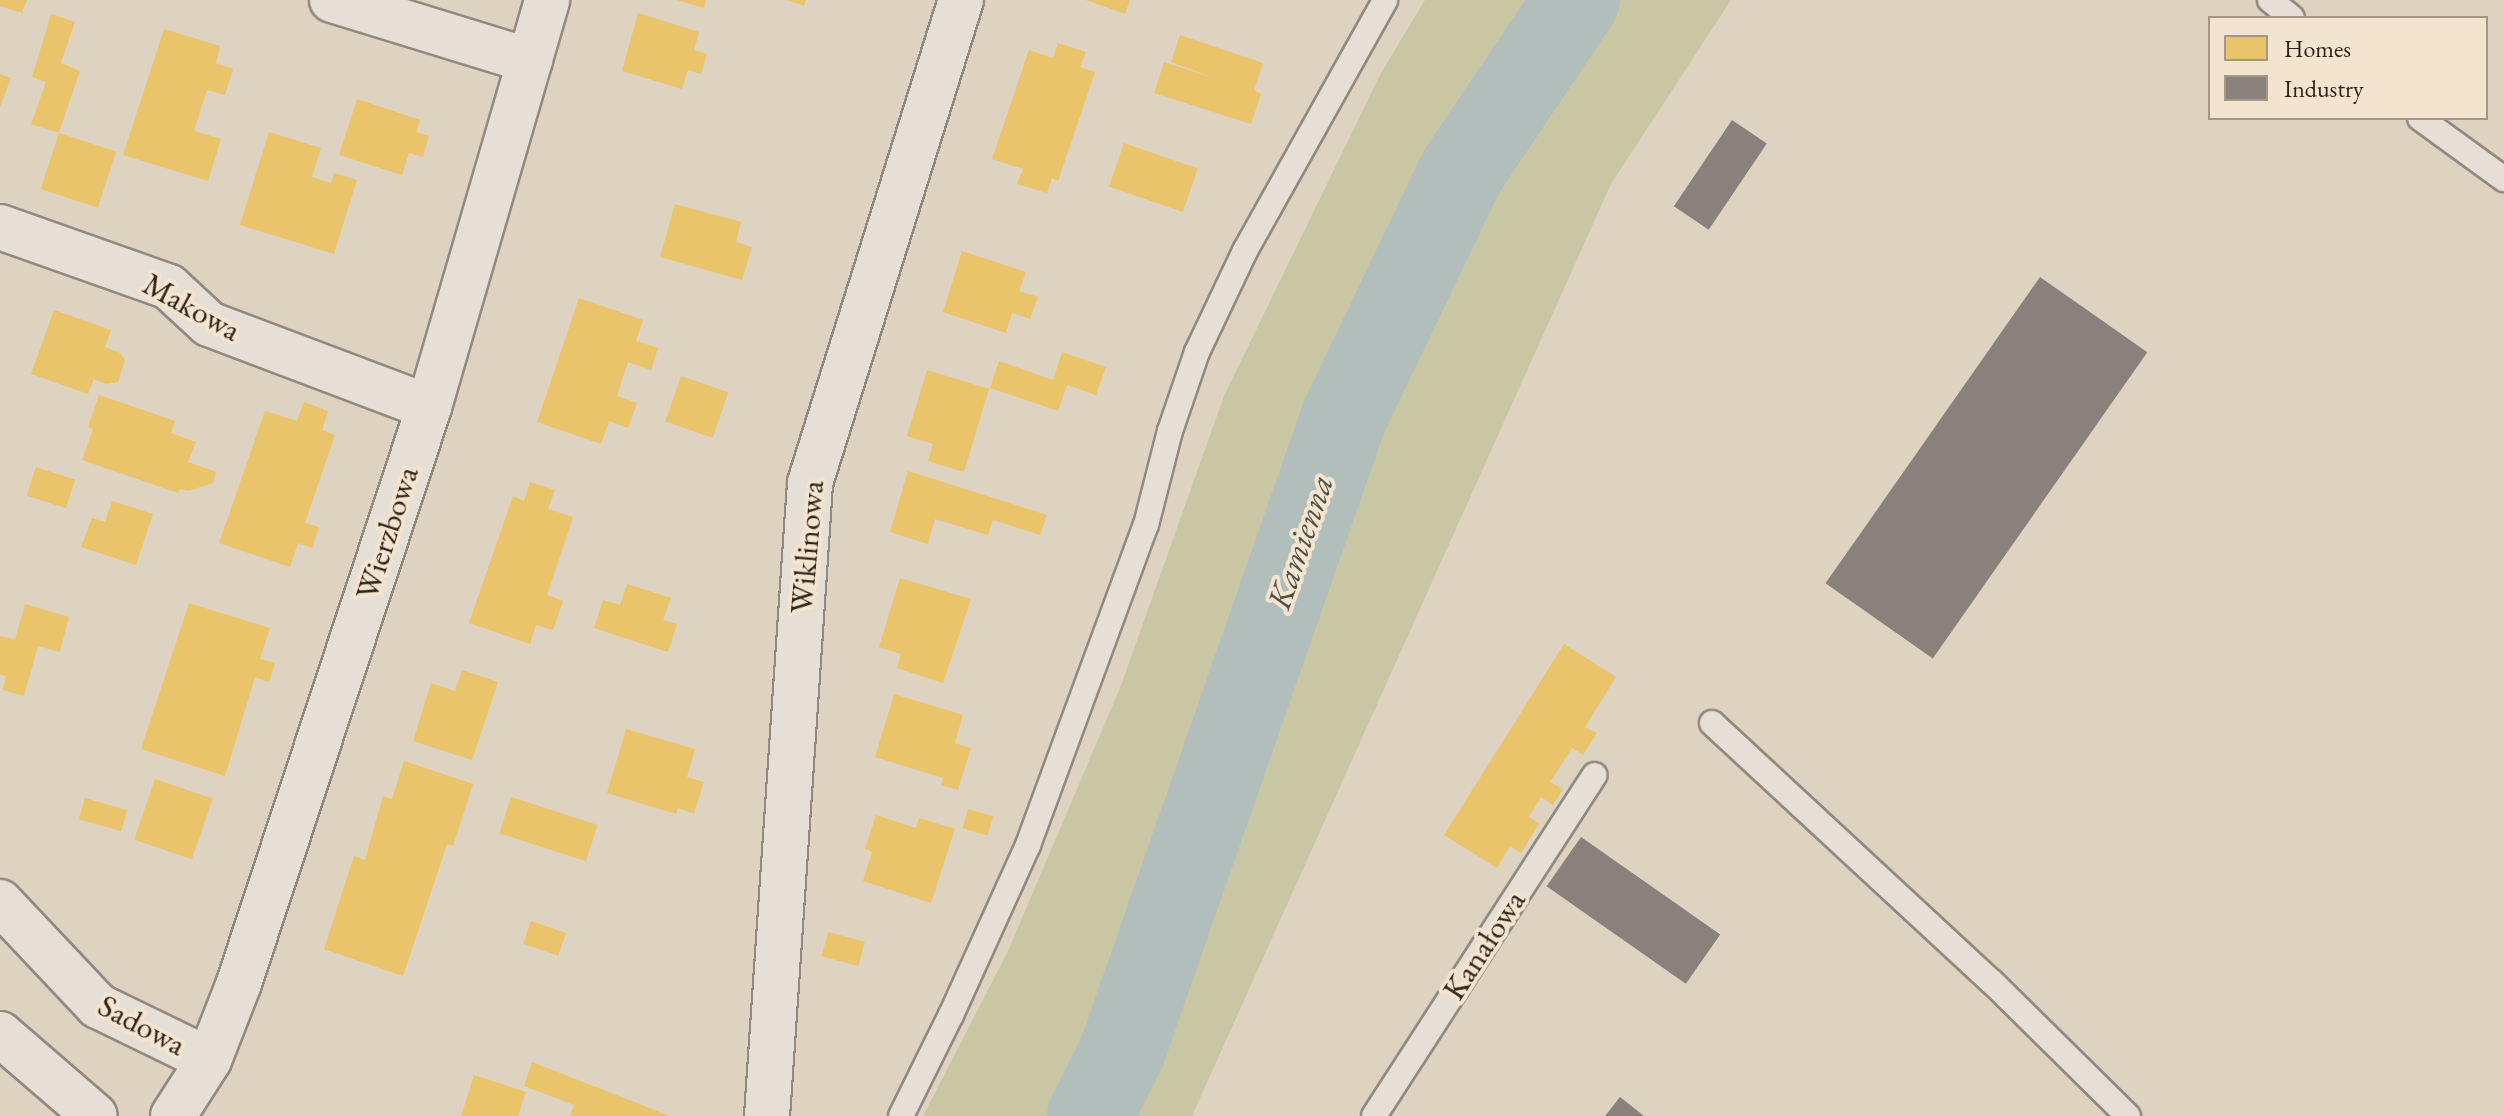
<!DOCTYPE html>
<html>
<head>
<meta charset="utf-8">
<style>
	body { margin:0 }
	#map { position:relative; width:2504px; height:1116px; overflow:hidden; background:#ded2c1; font-family:"EB Garamond",serif }
	div>[style] { position:absolute }
	.green>* { inset:0; background:#c9c6a4 }
	.homes>* { inset:0; background:#e9c46a; transform-origin:0 0 }
	.industry>* { inset:0; background:#8a817c; transform-origin:0 0 }
	.river>* { height:86px; margin:-43px; padding:0 43px; transform-origin:43px; border-radius:43px; background:#b1bebb }
	.roads { filter:drop-shadow(2px 0 #928a80) drop-shadow(-2px 0 #928a80) drop-shadow(0 2px #928a80) drop-shadow(0 -2px #928a80) }
	.service>* { height:24px; margin:-12px; padding:0 12px; transform-origin:12px; border-radius:12px; background:#e5dfd6 }
	.minor>* { height:44px; margin:-22px; padding:0 22px; transform-origin:22px; border-radius:22px; background:#e5dfd6 }
	.tertiary>* { height:44px; margin:-22px; padding:0 22px; transform-origin:22px; border-radius:22px; background:#e5dfd6 }
	span { translate:-50% -50%; white-space:nowrap; text-align:center; line-height:1.15; -webkit-text-stroke:8px #f2e4ce; paint-order:stroke }
	.street-label { font-size:32px; color:#2f2319 }
	.water-label { font-size:34px; color:#504f49; font-style:italic }
	.legend { position:absolute; left:2208px; top:16px; width:280px; height:104px; box-sizing:border-box; background:#f2e4ce; border:2px solid #a49786; margin:0; padding:10px 14px; list-style:none; font-size:24px; color:#2f2319 }
	.legend li { display:flex; align-items:center; gap:16px; height:40px }
	.legend b { width:40px; border:2px solid #a49786 }
</style>
</head>
<body>
<div id="map">
	<div class="green">
		<div style="clip-path:polygon(1425px 0,1731px 0,1611px 184px,1192px 1116px,923px 1116px,1008px 951px,1120px 688px,1224px 396px,1381px 73px)"></div>
	</div>
	<div class="homes">
		<div style="clip-path:polygon(0 0,27px 0,22px 13px,0 6px)"></div>
		<div style="clip-path:polygon(677px 0,706px 0,704px 8px)"></div>
		<div style="clip-path:polygon(787px 0,806px 0,804px 6px)"></div>
		<div style="clip-path:polygon(1086px 0,1130px 0,1125px 14px)"></div>
		<div style="clip-path:polygon(638px 13px,699px 32px,694px 50px,707px 54px,701px 74px,688px 70px,682px 89px,622px 71px)"></div>
		<div style="clip-path:polygon(51px 14px,75px 22px,61px 63px,80px 71px,59px 133px,31px 124px,46px 82px,32px 77px)"></div>
		<div style="clip-path:polygon(164px 29px,220px 46px,216px 63px,233px 69px,225px 95px,207px 90px,194px 131px,221px 139px,208px 181px,123px 155px)"></div>
		<div style="clip-path:polygon(1180px 35px,1263px 63px,1254px 90px,1261px 94px,1251px 124px,1154px 93px,1164px 62px,1214px 78px,1171px 62px)"></div>
		<div style="clip-path:polygon(1058px 43px,1086px 52px,1080px 67px,1095px 72px,1058px 181px,1052px 178px,1047px 193px,1017px 184px,1023px 169px,992px 159px,1029px 50px,1053px 58px)"></div>
		<div style="clip-path:polygon(0 74px,11px 78px,0 107px)"></div>
		<div style="clip-path:polygon(357px 99px,420px 120px,416px 132px,429px 136px,423px 157px,409px 153px,402px 175px,339px 155px)"></div>
		<div style="clip-path:polygon(269px 132px,321px 148px,312px 177px,331px 183px,334px 173px,357px 180px,334px 254px,240px 225px)"></div>
		<div style="left:59px;top:133px;width:60px;height:59px;rotate:18deg"></div>
		<div style="left:1124px;top:143px;width:78px;height:46px;rotate:19deg"></div>
		<div style="clip-path:polygon(675px 204px,741px 222px,736px 242px,752px 247px,742px 280px,660px 257px)"></div>
		<div style="clip-path:polygon(962px 251px,1026px 272px,1019px 291px,1038px 297px,1030px 319px,1012px 313px,1006px 333px,943px 312px)"></div>
		<div style="clip-path:polygon(579px 298px,643px 320px,636px 341px,658px 348px,651px 370px,628px 362px,617px 396px,637px 403px,628px 428px,609px 421px,601px 444px,537px 422px)"></div>
		<div style="clip-path:polygon(54px 310px,111px 330px,105px 347px,120px 353px,125px 360px,118px 382px,106px 384px,94px 379px,88px 394px,31px 374px)"></div>
		<div style="clip-path:polygon(1062px 352px,1106px 367px,1096px 395px,1067px 385px,1058px 411px,990px 388px,999px 361px,1053px 380px)"></div>
		<div style="clip-path:polygon(927px 370px,989px 389px,964px 472px,928px 461px,933px 444px,907px 436px)"></div>
		<div style="left:681px;top:376px;width:50px;height:48px;rotate:19deg"></div>
		<div style="clip-path:polygon(99px 395px,175px 421px,171px 433px,196px 442px,188px 462px,216px 472px,213px 483px,188px 491px,180px 489px,178px 493px,82px 460px,93px 429px,88px 427px)"></div>
		<div style="clip-path:polygon(304px 402px,328px 411px,322px 430px,335px 435px,305px 523px,319px 527px,312px 548px,298px 543px,290px 567px,219px 543px,265px 411px,297px 421px)"></div>
		<div style="left:36px;top:467px;width:41px;height:30px;rotate:18deg"></div>
		<div style="clip-path:polygon(908px 471px,1047px 515px,1040px 535px,993px 520px,988px 535px,935px 519px,928px 544px,890px 532px)"></div>
		<div style="clip-path:polygon(530px 482px,555px 490px,548px 509px,573px 517px,547px 595px,563px 601px,553px 630px,536px 625px,530px 644px,469px 623px,513px 496px,524px 501px)"></div>
		<div style="clip-path:polygon(112px 501px,153px 514px,136px 565px,81px 547px,92px 518px,105px 522px)"></div>
		<div style="clip-path:polygon(900px 578px,971px 599px,943px 683px,897px 668px,901px 654px,879px 647px)"></div>
		<div style="clip-path:polygon(627px 584px,671px 598px,663px 620px,677px 624px,668px 652px,594px 628px,603px 600px,620px 605px)"></div>
		<div style="clip-path:polygon(189px 603px,270px 628px,260px 659px,275px 663px,269px 682px,255px 677px,225px 776px,141px 749px)"></div>
		<div style="clip-path:polygon(25px 604px,69px 617px,60px 652px,38px 646px,24px 696px,3px 690px,6px 676px,0 674px,0 636px,15px 639px)"></div>
		<div style="clip-path:polygon(1564px 644px,1616px 677px,1585px 727px,1597px 733px,1583px 755px,1572px 748px,1550px 782px,1563px 789px,1553px 805px,1541px 797px,1529px 817px,1539px 824px,1521px 853px,1510px 846px,1497px 868px,1444px 835px)"></div>
		<div style="clip-path:polygon(462px 670px,498px 682px,472px 760px,413px 741px,431px 683px,455px 691px)"></div>
		<div style="clip-path:polygon(894px 694px,963px 715px,955px 743px,971px 748px,958px 790px,941px 785px,943px 778px,875px 757px)"></div>
		<div style="clip-path:polygon(626px 729px,695px 749px,687px 777px,704px 782px,694px 814px,678px 808px,676px 814px,607px 793px)"></div>
		<div style="clip-path:polygon(404px 761px,473px 784px,453px 846px,447px 844px,403px 976px,324px 949px,354px 856px,365px 860px,383px 796px,392px 799px)"></div>
		<div style="left:155px;top:779px;width:61px;height:64px;rotate:19deg"></div>
		<div style="left:511px;top:797px;width:91px;height:38px;rotate:18deg"></div>
		<div style="left:85px;top:798px;width:44px;height:22px;rotate:16deg"></div>
		<div style="left:968px;top:809px;width:26px;height:20px;rotate:16deg"></div>
		<div style="clip-path:polygon(876px 815px,916px 828px,919px 818px,955px 829px,931px 903px,863px 881px,872px 852px,865px 849px)"></div>
		<div style="left:531px;top:921px;width:37px;height:24px;rotate:19deg"></div>
		<div style="left:828px;top:932px;width:38px;height:25px;rotate:15deg"></div>
		<div style="clip-path:polygon(532px 1062px,670px 1116px,570px 1116px,574px 1105px,524px 1086px)"></div>
		<div style="clip-path:polygon(474px 1075px,526px 1092px,518px 1116px,461px 1116px)"></div>
	</div>
	<div class="industry">
		<div style="left:1732px;top:120px;width:42px;height:104px;rotate:34deg"></div>
		<div style="left:2040px;top:277px;width:131px;height:374px;rotate:35deg"></div>
		<div style="left:1581px;top:837px;width:170px;height:60px;rotate:35deg"></div>
		<div style="clip-path:polygon(1620px 1097px,1644px 1116px,1605px 1116px)"></div>
	</div>
	<div class="river">
		<div style="left:1090px;top:1116px;width:72px;rotate:-63.4deg"></div>
		<div style="left:1122px;top:1052px;width:673px;rotate:-70.73deg"></div>
		<div style="left:1344px;top:417px;width:273px;rotate:-64.4deg"></div>
		<div style="left:1462px;top:171px;width:206px;rotate:-56.1deg"></div>
	</div>
	<div class="roads">
		<div class="service">
			<div style="left:2270px;top:0;width:28px;rotate:39deg"></div>
			<div style="left:2420px;top:118px;width:104px;rotate:36deg"></div>
			<div style="left:1712px;top:723px;width:381px;rotate:42.8deg"></div>
			<div style="left:1992px;top:982px;width:191px;rotate:44.6deg"></div>
			<div style="left:901px;top:1116px;width:113px;rotate:-63.7deg"></div>
			<div style="left:951px;top:1015px;width:187px;rotate:-65.6deg"></div>
			<div style="left:1028px;top:845px;width:341px;rotate:-69.8deg"></div>
			<div style="left:1146px;top:525px;width:97px;rotate:-75.7deg"></div>
			<div style="left:1170px;top:431px;width:83px;rotate:-71.1deg"></div>
			<div style="left:1197px;top:352px;width:112px;rotate:-64.6deg"></div>
			<div style="left:1245px;top:251px;width:287px;rotate:-60.8deg"></div>
			<div style="left:1374px;top:1116px;width:406px;rotate:-57.1deg"></div>
		</div>
		<div class="minor">
			<div style="left:332px;top:0;width:207px;rotate:17.1deg"></div>
			<div style="left:0;top:227px;width:179px;rotate:19.5deg"></div>
			<div style="left:169px;top:287px;width:54px;rotate:42.8deg"></div>
			<div style="left:209px;top:324px;width:235px;rotate:20.7deg"></div>
			<div style="left:0;top:902px;width:143px;rotate:46.7deg"></div>
			<div style="left:98px;top:1006px;width:123px;rotate:25.9deg"></div>
			<div style="left:173px;top:1116px;width:67px;rotate:-57.3deg"></div>
			<div style="left:209px;top:1060px;width:83px;rotate:-68.7deg"></div>
			<div style="left:239px;top:983px;width:607px;rotate:-71.74deg"></div>
			<div style="left:429px;top:407px;width:424px;rotate:-73.8deg"></div>
			<div style="left:767px;top:1116px;width:634px;rotate:-86.11deg"></div>
			<div style="left:810px;top:483px;width:506px;rotate:-72.64deg"></div>
		</div>
		<div class="tertiary">
			<div style="left:0;top:1034px;width:125px;rotate:40.8deg"></div>
		</div>
	</div>
	<div class="street-label">
		<span style="left:192px;top:307px;rotate:29deg">Makowa</span>
		<span style="left:387px;top:533px;rotate:-72deg">Wierzbowa</span>
		<span style="left:807px;top:547px;rotate:-85deg">Wiklinowa</span>
		<span style="left:1484px;top:945px;rotate:-57deg">Kanałowa</span>
		<span style="left:142px;top:1025px;rotate:28deg">Sadowa</span>
	</div>
	<div class="water-label">
		<span style="left:1300px;top:542px;rotate:-71deg">Kamienna</span>
	</div>
	<ul class="legend">
	<li><b style="height:22px;background:#e9c46a"></b>Homes</li>
	<li><b style="height:22px;background:#8a817c"></b>Industry</li>
	</ul>
</div>
</body>
</html>
